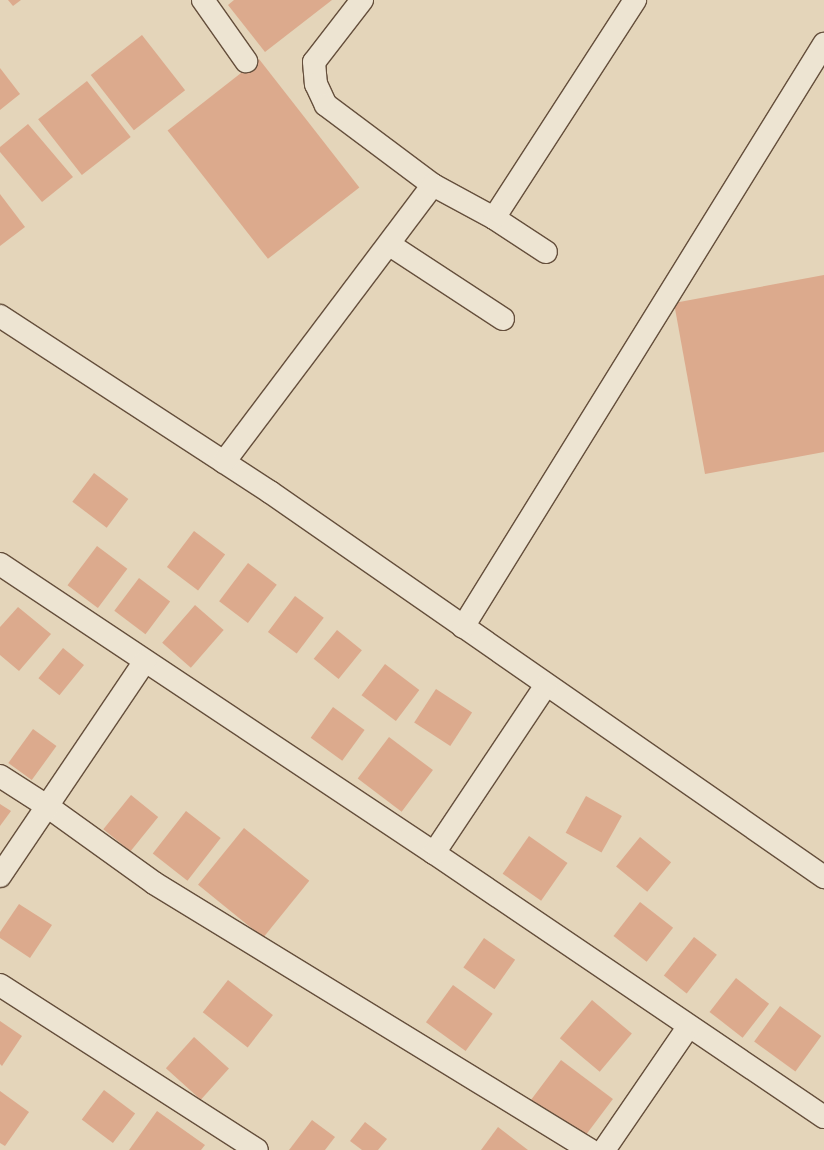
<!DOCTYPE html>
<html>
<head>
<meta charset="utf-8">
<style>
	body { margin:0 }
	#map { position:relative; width:824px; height:1150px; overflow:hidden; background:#e4d5ba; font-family:"Sorts Mill Goudy",serif }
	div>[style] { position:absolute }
	.building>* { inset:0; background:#dcaa8d; transform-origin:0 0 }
	.roads { filter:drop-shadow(1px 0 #654f3c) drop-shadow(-1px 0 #654f3c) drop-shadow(0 1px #654f3c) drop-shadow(0 -1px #654f3c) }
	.minor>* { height:22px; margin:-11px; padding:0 11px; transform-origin:11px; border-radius:11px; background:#ede4d2 }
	span { translate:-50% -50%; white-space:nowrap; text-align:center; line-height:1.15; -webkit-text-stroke:3px #ede4d2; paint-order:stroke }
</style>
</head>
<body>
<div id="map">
	<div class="building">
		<div style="clip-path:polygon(8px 0,21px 0,13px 6px)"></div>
		<div style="clip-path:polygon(234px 0,332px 0,265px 52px,228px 5px)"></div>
		<div style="left:142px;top:35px;width:70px;height:65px;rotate:52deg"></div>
		<div style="left:259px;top:59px;width:163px;height:116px;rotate:52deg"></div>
		<div style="clip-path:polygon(0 68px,20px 94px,0 110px)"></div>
		<div style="left:87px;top:81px;width:71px;height:62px;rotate:52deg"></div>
		<div style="clip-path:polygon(28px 124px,73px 177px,42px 202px,0 152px,0 147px)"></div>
		<div style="clip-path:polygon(0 194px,25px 227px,0 246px)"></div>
		<div style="clip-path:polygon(824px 275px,824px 452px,705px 474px,674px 303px)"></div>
		<div style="left:94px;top:473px;width:43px;height:36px;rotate:37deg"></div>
		<div style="left:194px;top:531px;width:39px;height:45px;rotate:37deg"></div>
		<div style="left:97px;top:546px;width:38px;height:49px;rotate:37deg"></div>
		<div style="left:248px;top:563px;width:36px;height:48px;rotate:37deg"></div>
		<div style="left:139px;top:578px;width:39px;height:41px;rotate:37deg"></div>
		<div style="left:295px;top:596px;width:36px;height:45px;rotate:37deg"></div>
		<div style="left:195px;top:605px;width:38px;height:50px;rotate:41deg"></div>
		<div style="clip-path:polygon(18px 607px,51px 634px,19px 671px,0 655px,0 627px)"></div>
		<div style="left:337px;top:630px;width:32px;height:37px;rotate:39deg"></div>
		<div style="left:63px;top:648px;width:27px;height:39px;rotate:39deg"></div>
		<div style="left:385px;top:664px;width:43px;height:39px;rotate:37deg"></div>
		<div style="left:436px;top:689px;width:43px;height:40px;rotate:33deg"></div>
		<div style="left:333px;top:707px;width:39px;height:38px;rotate:36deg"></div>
		<div style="left:33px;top:729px;width:29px;height:42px;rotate:36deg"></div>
		<div style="left:389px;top:737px;width:55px;height:52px;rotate:37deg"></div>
		<div style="left:131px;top:795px;width:35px;height:44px;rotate:39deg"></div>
		<div style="left:586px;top:796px;width:41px;height:42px;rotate:29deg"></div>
		<div style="clip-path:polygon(0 804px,11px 811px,0 826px)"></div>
		<div style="left:186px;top:811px;width:44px;height:54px;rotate:38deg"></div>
		<div style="left:244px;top:828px;width:84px;height:73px;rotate:39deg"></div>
		<div style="left:529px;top:836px;width:47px;height:46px;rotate:35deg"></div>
		<div style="left:640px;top:837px;width:40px;height:38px;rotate:39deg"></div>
		<div style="left:640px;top:902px;width:42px;height:43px;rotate:38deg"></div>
		<div style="clip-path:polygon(19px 904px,52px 925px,30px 958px,0 938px,0 932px)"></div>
		<div style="left:694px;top:937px;width:29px;height:49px;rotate:38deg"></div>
		<div style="left:484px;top:938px;width:38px;height:36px;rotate:35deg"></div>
		<div style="left:736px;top:978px;width:42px;height:43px;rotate:38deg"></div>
		<div style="left:228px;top:980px;width:57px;height:41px;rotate:38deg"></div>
		<div style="left:453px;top:985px;width:49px;height:46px;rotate:36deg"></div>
		<div style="left:592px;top:1000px;width:52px;height:50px;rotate:40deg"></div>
		<div style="left:780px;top:1006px;width:51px;height:44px;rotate:36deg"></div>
		<div style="clip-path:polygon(0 1021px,22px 1036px,2px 1066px,0 1064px)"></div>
		<div style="left:194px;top:1037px;width:47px;height:42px;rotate:42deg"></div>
		<div style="left:561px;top:1060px;width:65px;height:60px;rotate:37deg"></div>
		<div style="left:104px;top:1090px;width:39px;height:37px;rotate:37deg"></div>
		<div style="clip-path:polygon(0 1091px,29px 1112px,5px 1146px,0 1143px)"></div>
		<div style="clip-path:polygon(157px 1111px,205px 1145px,201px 1150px,129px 1150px)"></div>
		<div style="clip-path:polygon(312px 1120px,335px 1137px,325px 1150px,289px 1150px)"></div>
		<div style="clip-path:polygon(365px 1122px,387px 1139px,378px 1150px,362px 1150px,350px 1141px)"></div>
		<div style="clip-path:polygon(498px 1127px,528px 1150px,481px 1150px)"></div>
	</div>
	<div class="roads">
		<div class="minor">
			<div style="left:203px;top:0;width:75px;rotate:54.8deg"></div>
			<div style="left:362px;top:0;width:78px;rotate:127.7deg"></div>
			<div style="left:314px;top:62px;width:22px;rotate:85deg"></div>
			<div style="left:316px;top:84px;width:23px;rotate:65deg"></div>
			<div style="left:326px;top:105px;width:134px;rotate:36.8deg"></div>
			<div style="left:494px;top:218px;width:62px;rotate:33.2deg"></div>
			<div style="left:390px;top:245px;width:135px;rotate:33.2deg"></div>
			<div style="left:0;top:316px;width:322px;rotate:33.1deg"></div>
			<div style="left:270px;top:492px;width:675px;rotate:34.8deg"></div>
			<div style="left:224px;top:462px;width:347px;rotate:-53deg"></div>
			<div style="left:433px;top:185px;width:69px;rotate:28.4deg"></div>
			<div style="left:494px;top:218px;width:260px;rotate:-57.1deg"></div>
			<div style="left:0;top:564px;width:521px;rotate:33.66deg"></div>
			<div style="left:434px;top:853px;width:471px;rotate:34.1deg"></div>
			<div style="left:463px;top:627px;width:686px;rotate:-58.23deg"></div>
			<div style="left:0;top:776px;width:56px;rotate:32.6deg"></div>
			<div style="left:47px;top:806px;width:132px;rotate:35.7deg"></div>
			<div style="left:154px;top:883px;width:511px;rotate:31.48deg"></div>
			<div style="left:434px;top:853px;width:202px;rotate:-56.3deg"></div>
			<div style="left:0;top:876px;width:259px;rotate:-56deg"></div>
			<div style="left:0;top:985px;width:305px;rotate:32.7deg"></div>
			<div style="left:604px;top:1150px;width:150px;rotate:-55.6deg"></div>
		</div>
	</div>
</div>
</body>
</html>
